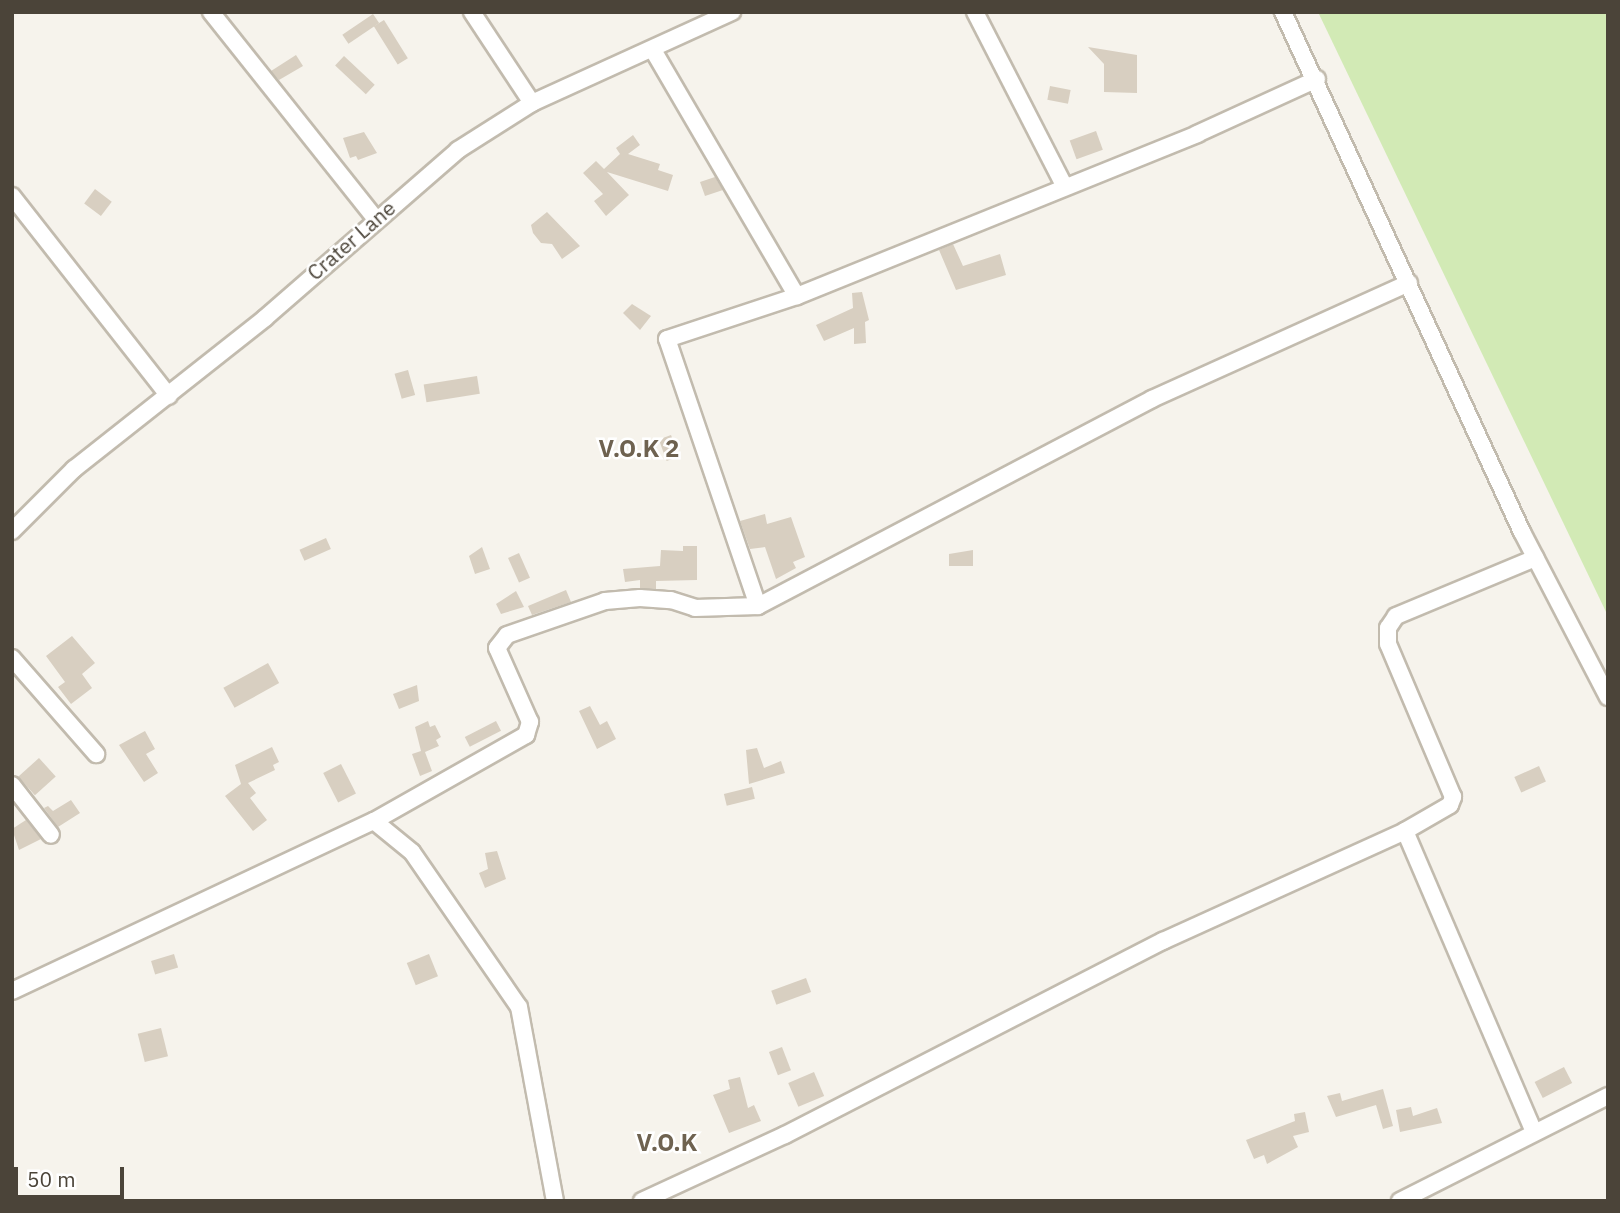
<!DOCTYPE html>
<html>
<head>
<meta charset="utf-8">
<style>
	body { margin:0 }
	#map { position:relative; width:1620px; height:1213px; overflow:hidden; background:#f6f3ec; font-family:"IBM Plex Sans",sans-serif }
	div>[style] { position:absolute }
	.green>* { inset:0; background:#d2eab5 }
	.building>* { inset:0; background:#d8cfc1; transform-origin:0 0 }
	.roads { filter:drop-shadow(2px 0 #c2bbae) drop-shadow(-2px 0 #c2bbae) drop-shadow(0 2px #c2bbae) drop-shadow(0 -2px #c2bbae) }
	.minor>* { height:16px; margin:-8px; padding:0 8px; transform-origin:8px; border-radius:8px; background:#fff }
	span { translate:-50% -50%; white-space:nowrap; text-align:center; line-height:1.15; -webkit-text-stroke:5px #fff; paint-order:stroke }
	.street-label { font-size:21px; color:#4b4439 }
	.quarter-label { font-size:24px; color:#6e6250; font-weight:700 }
	.frame { position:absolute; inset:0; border:14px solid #4b4439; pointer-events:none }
	.scale { position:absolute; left:14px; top:1167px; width:110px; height:32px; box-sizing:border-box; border:4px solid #4b4439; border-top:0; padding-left:9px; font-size:21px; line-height:24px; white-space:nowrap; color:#4b4439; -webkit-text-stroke:5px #fff; paint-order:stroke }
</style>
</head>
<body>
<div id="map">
	<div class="green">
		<div style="clip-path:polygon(1318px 12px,1608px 12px,1608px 616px)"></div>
	</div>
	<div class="building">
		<div style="left:373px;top:14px;width:11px;height:37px;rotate:56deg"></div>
		<div style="left:384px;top:20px;width:45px;height:12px;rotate:58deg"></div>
		<div style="clip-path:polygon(1088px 47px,1137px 55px,1137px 93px,1104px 92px,1104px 64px)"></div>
		<div style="clip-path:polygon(296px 55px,303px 66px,279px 80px,271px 71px)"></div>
		<div style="left:344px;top:56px;width:42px;height:13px;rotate:43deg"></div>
		<div style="left:1050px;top:86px;width:21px;height:14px;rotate:11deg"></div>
		<div style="left:1096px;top:131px;width:20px;height:28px;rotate:70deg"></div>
		<div style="clip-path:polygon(364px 132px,377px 153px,358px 160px,356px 156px,350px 158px,343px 138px)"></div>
		<div style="clip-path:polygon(633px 135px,640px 145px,628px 154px,660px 164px,658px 170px,673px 175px,668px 191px,607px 172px,629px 195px,606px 216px,594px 201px,603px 194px,583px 173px,596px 161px,604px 169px,620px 154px,616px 148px)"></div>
		<div style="clip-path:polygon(715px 177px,723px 190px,705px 196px,700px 182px)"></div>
		<div style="left:95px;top:189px;width:21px;height:18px;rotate:37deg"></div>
		<div style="clip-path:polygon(547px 212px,580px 246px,562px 259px,552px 244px,541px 243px,533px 233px,531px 225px)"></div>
		<div style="clip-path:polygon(953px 244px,963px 266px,1000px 254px,1006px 275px,956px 290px,939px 250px)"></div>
		<div style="clip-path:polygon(862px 292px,869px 320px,865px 322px,866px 343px,854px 344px,854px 328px,824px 341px,816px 325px,853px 308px,852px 293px)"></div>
		<div style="clip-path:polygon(632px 304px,651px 316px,640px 330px,623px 313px)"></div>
		<div style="left:408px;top:370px;width:26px;height:14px;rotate:74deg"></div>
		<div style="left:477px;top:376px;width:18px;height:54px;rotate:81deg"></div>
		<div style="left:671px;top:435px;width:23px;height:13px;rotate:70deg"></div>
		<div style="clip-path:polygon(765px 514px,767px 524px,791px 517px,805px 557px,793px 562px,796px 568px,776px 579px,765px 547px,750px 549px,740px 521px)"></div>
		<div style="left:326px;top:538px;width:12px;height:29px;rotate:66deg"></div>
		<div style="clip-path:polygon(683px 546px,697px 546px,697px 580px,656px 581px,656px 589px,640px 588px,640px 580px,625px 582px,623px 569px,660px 566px,661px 550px,683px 551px)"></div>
		<div style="clip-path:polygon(482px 547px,490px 569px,475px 574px,469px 556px)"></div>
		<div style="clip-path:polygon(973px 550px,973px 566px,949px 566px,949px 554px)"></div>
		<div style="left:519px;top:553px;width:27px;height:12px;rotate:66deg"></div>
		<div style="clip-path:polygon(566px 590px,571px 602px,532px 615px,528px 606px)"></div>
		<div style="clip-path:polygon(516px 591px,524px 607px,501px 614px,496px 604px)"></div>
		<div style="clip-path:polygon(72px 636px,95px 663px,82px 674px,92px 688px,71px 704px,58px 687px,65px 682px,46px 656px)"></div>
		<div style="left:268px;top:663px;width:23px;height:51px;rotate:61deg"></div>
		<div style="clip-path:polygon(417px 685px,419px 701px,399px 709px,393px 694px)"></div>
		<div style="clip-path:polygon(590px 706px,600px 725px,607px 721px,616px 739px,597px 749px,579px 711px)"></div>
		<div style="clip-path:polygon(428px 721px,430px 727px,435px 725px,441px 737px,436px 740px,439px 746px,425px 752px,432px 771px,420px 776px,412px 754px,421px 751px,415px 727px)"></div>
		<div style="left:496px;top:721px;width:11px;height:35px;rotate:63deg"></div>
		<div style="clip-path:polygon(145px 731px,155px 749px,146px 754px,158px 773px,144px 782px,119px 745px)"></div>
		<div style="clip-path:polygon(272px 747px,279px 762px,273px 765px,275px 770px,248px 783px,256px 793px,250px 798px,267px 820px,253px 831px,225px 796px,241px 784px,235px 765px)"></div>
		<div style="clip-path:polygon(757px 748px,764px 768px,781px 761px,785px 773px,749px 784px,746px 750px)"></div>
		<div style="left:39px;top:758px;width:25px;height:28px;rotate:48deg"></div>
		<div style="left:341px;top:764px;width:33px;height:20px;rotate:63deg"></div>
		<div style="left:1539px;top:766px;width:17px;height:27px;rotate:66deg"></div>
		<div style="left:752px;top:787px;width:12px;height:29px;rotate:76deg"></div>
		<div style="clip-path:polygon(71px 800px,80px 813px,58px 827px,44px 808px,48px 806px,53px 811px)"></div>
		<div style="clip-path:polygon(26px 820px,41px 839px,19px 850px,12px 829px)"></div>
		<div style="clip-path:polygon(497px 851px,506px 879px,485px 888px,479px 873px,488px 869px,485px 853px)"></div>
		<div style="left:174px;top:954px;width:14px;height:24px;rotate:73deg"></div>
		<div style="left:429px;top:954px;width:24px;height:24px;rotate:68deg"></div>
		<div style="left:806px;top:978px;width:15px;height:37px;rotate:70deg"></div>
		<div style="left:161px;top:1028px;width:29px;height:24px;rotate:76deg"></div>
		<div style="left:782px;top:1047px;width:25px;height:14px;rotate:69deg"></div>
		<div style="left:1564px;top:1067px;width:18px;height:33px;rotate:63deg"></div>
		<div style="left:814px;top:1072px;width:26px;height:28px;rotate:67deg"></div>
		<div style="clip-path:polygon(740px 1077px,748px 1108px,754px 1105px,761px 1121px,729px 1133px,713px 1095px,730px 1089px,728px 1080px)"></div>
		<div style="clip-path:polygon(1383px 1089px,1393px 1126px,1383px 1129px,1376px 1105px,1336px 1117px,1327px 1096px,1340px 1093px,1342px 1101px)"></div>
		<div style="clip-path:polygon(1411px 1107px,1413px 1116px,1437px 1108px,1442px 1123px,1400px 1132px,1396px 1110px)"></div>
		<div style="clip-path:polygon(1305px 1112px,1309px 1132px,1293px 1136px,1298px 1147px,1267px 1164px,1264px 1155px,1254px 1159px,1246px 1140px,1295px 1121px,1294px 1114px)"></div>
	</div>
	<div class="roads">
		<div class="minor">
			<div style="left:211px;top:12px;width:263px;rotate:51.5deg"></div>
			<div style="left:472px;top:12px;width:109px;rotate:56.6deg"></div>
			<div style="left:975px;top:12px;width:195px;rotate:62.8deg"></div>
			<div style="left:1283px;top:12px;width:572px;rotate:65.32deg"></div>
			<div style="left:1522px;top:532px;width:186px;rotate:62.5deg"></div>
			<div style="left:653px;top:50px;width:285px;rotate:59.7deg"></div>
			<div style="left:12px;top:196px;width:254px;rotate:51.9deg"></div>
			<div style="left:12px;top:531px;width:88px;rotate:-45deg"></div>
			<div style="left:74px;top:469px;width:243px;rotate:-38.3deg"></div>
			<div style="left:265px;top:318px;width:256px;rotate:-41deg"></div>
			<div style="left:458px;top:150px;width:88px;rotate:-32.4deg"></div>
			<div style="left:532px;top:103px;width:220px;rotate:-24.5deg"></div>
			<div style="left:758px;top:606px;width:282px;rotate:-108.8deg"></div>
			<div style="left:667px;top:339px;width:137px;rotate:-18.3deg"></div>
			<div style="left:797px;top:296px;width:432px;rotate:-22deg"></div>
			<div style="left:1197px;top:134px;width:132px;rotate:-24.6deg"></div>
			<div style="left:12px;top:658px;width:128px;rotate:48.8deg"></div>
			<div style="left:12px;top:785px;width:63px;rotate:52deg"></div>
			<div style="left:374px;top:821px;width:49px;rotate:39.2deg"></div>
			<div style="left:412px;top:852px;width:188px;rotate:55.4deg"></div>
			<div style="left:519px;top:1007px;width:197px;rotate:79.5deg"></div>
			<div style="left:1405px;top:831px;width:325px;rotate:66.8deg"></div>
			<div style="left:12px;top:991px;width:400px;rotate:-25.2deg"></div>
			<div style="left:374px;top:821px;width:175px;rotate:-29.5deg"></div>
			<div style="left:526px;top:735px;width:14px;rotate:-73deg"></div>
			<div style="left:530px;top:722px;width:81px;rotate:-114deg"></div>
			<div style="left:497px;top:648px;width:16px;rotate:-52deg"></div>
			<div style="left:507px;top:635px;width:104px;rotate:-19.1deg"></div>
			<div style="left:605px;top:601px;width:35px;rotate:-5deg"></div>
			<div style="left:640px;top:598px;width:31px;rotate:4deg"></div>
			<div style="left:671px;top:600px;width:25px;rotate:18deg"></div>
			<div style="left:695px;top:608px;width:63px;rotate:-1.8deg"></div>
			<div style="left:758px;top:606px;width:445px;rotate:-27.7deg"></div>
			<div style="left:1152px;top:399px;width:282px;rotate:-24.3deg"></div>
			<div style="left:642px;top:1201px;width:157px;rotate:-24.8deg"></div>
			<div style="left:785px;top:1135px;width:425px;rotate:-27.2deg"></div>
			<div style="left:1163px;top:941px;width:266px;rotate:-24.4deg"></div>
			<div style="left:1405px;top:831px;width:52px;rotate:-30deg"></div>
			<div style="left:1450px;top:805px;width:9px;rotate:-69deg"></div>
			<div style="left:1453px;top:797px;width:166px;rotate:-113deg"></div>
			<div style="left:1388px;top:644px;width:16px;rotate:-90deg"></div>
			<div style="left:1388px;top:628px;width:14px;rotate:-56deg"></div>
			<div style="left:1396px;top:616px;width:151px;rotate:-22.6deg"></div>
			<div style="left:1400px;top:1201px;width:233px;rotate:-26.8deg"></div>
		</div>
	</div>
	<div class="street-label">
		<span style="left:351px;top:240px;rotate:-41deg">Crater Lane</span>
	</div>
	<div class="quarter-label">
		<span style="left:639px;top:449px">V.O.K 2</span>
		<span style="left:667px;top:1143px">V.O.K</span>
	</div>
	<div class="frame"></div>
	<div class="scale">50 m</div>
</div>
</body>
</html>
